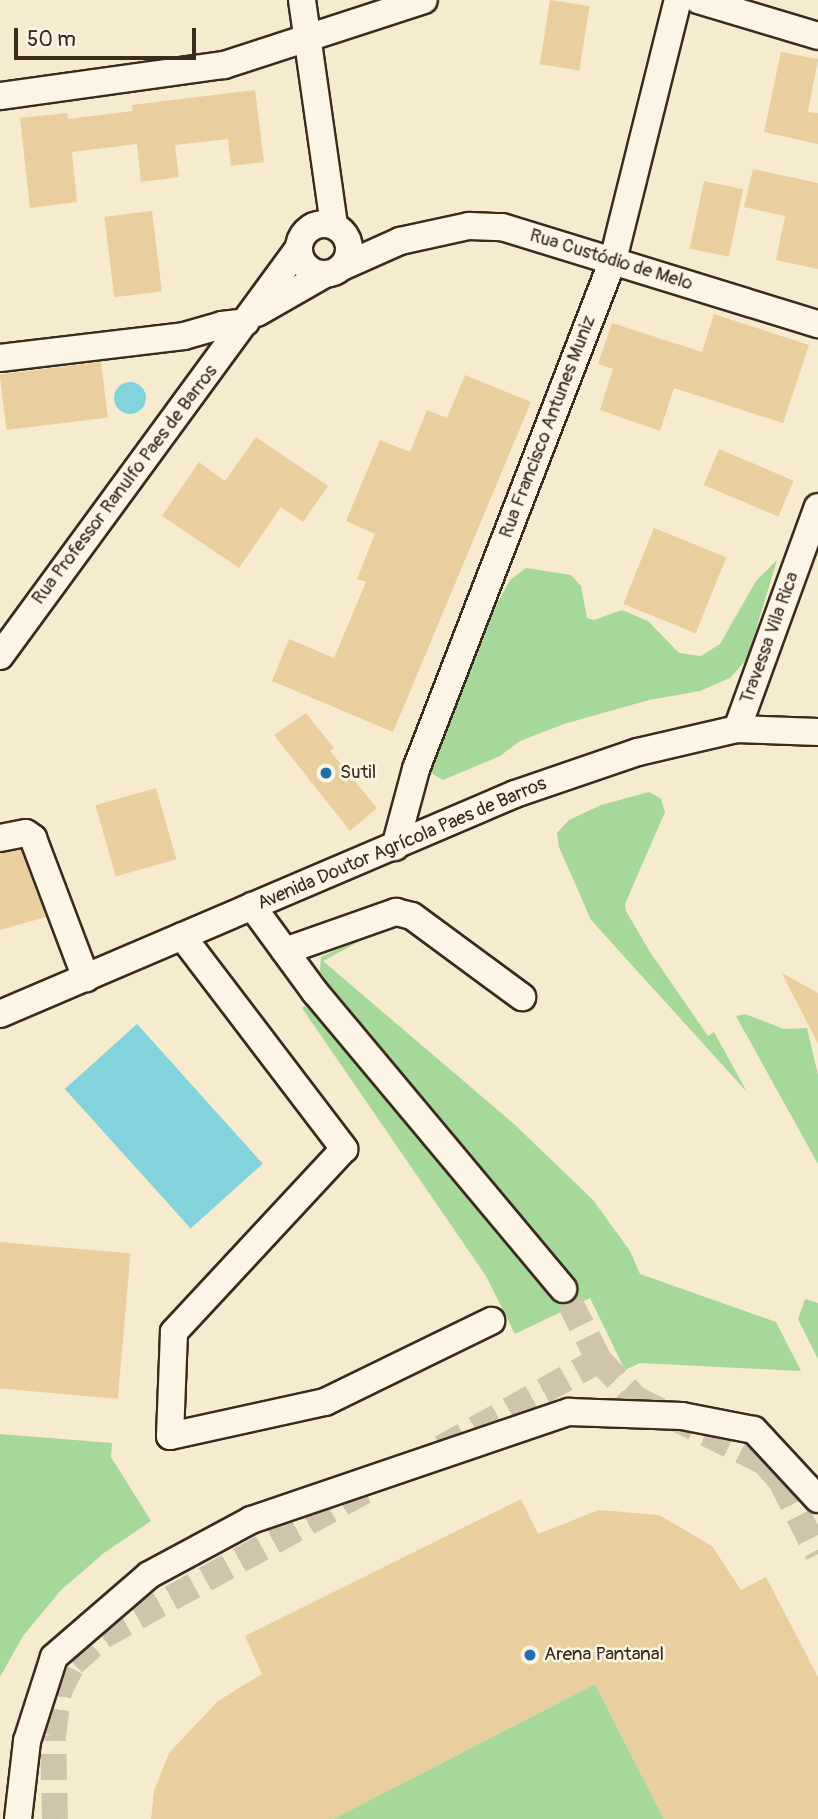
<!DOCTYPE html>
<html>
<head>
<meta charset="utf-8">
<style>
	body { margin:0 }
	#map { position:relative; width:818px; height:1819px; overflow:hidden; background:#f6eacf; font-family:Pangolin,sans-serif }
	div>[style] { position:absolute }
	.green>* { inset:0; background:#a6d899 }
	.water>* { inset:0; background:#82d3db; transform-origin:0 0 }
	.round { border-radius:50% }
	.building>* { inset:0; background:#e8cf9d; transform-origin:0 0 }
	.minor-tunnel>* { height:26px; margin-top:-13px; transform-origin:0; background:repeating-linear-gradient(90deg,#d1c4ac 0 26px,transparent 0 39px) }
	.roads { filter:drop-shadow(2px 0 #3b2a1e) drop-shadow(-2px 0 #3b2a1e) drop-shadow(0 2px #3b2a1e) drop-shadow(0 -2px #3b2a1e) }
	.minor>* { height:26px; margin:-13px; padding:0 13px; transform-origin:13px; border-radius:13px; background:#fcf5e5 }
	.minor>.ring { margin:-13px; padding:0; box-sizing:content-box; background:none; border:26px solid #fcf5e5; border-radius:50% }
	.dots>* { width:19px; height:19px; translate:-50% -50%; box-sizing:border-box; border:4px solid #fcf5e5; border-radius:50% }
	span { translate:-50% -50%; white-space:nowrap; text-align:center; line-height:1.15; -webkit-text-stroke:5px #fcf5e5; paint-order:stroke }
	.street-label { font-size:19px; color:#3b2a1e }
	.poi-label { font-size:19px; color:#3b2a1e }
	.left { translate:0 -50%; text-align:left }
	.scale { position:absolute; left:14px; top:28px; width:182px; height:32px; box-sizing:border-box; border:4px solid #3b2a1e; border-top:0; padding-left:9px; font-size:21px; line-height:24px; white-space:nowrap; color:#3b2a1e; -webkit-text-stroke:5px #fcf5e5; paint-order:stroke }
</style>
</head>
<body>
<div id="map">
	<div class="green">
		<div style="clip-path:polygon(777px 560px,747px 659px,730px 678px,700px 691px,649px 700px,564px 724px,520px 741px,500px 756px,443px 780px,429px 772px,431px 754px,486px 624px,510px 580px,526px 568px,571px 575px,581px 586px,587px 618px,594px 620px,622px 610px,648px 621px,679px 653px,701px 656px,720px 644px,756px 581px)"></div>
		<div style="clip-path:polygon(649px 792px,661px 799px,665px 812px,625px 904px,626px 911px,650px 952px,708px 1036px,714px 1032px,747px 1092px,591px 920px,559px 847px,557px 833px,569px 820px,601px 805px)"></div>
		<div style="clip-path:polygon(384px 928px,323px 961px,514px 1124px,593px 1200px,630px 1251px,640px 1274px,776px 1322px,801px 1371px,640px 1363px,625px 1370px,590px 1298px,515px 1334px,486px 1276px,302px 1008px,330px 987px,320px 971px,321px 957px)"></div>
		<div style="clip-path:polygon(745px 1014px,784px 1029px,807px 1028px,818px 1075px,818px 1164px,736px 1016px)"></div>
		<div style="clip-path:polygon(805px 1299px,818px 1303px,818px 1359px,798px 1319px)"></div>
		<div style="clip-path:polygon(0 1434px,112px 1443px,111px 1457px,151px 1521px,104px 1553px,61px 1590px,23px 1636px,0 1677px)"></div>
		<div style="clip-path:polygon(595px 1684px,664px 1819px,333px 1819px)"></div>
	</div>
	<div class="water">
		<div class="round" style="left:114px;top:382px;width:32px;height:32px"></div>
		<div style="left:137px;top:1024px;width:188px;height:97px;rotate:48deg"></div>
	</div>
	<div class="building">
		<div style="left:550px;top:0;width:40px;height:65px;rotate:9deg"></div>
		<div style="clip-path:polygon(781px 52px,818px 59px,808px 112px,818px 113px,818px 144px,764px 132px)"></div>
		<div style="clip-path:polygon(255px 90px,264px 162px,231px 166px,228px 139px,175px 145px,179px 177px,141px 182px,137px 144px,72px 152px,77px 202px,30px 208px,20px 118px,67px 113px,68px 119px,133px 111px,132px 105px)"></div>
		<div style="clip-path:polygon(753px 169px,818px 183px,818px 269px,776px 260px,785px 216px,744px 207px)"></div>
		<div style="left:704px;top:181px;width:40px;height:69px;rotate:12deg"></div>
		<div style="left:152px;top:211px;width:81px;height:48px;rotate:83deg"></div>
		<div style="clip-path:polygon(714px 314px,809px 345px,783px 423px,674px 388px,660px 431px,600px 410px,613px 369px,598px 364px,612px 323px,702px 352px)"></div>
		<div style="left:101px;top:362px;width:56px;height:102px;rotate:83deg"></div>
		<div style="clip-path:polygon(465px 375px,531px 402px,393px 732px,272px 681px,289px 639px,334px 658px,366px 582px,357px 579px,375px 534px,346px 521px,380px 440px,410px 452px,427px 410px,447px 418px)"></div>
		<div style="clip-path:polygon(256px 437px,328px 486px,303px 522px,281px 507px,239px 568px,162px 516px,199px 462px,225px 481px)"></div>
		<div style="left:719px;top:449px;width:81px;height:39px;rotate:23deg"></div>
		<div style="left:654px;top:528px;width:78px;height:82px;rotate:22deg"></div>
		<div style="clip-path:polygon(306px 713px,334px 748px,330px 751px,377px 808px,350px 831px,274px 735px)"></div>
		<div style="left:156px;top:788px;width:74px;height:63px;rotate:74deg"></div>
		<div style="clip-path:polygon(21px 850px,46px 917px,0 930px,0 853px)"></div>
		<div style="clip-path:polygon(782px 973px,818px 993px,818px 1044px)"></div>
		<div style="left:0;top:1242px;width:131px;height:146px;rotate:5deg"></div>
		<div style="clip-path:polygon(521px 1499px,538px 1534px,599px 1510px,659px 1515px,712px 1546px,741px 1590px,766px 1577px,818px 1677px,818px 1819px,664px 1819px,595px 1684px,333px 1819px,151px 1819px,154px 1791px,169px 1753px,218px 1701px,262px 1674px,245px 1636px)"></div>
	</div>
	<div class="minor-tunnel">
		<div style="left:599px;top:1360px;width:54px;rotate:46.5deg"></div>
		<div style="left:636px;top:1399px;width:143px;rotate:26.2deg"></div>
		<div style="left:764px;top:1462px;width:25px;rotate:48deg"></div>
		<div style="left:781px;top:1481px;width:82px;rotate:63.1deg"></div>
		<div style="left:441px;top:1448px;width:181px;rotate:-29.1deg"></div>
		<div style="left:599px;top:1360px;width:80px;rotate:-116.9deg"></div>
		<div style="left:55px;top:1819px;width:84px;rotate:-91.4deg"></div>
		<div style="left:53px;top:1735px;width:44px;rotate:-82.2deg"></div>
		<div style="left:59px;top:1691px;width:31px;rotate:-63deg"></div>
		<div style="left:73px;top:1663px;width:40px;rotate:-42deg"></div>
		<div style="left:103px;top:1636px;width:310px;rotate:-29deg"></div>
	</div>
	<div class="roads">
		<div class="minor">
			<div style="left:302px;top:0;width:227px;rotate:81.9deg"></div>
			<div style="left:698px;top:0;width:125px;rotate:16.7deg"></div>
			<div style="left:0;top:96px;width:226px;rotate:-7.9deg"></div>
			<div style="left:224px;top:65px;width:210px;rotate:-18deg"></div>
			<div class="ring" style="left:299px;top:224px;width:24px;height:24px"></div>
			<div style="left:342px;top:267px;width:64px;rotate:-24.1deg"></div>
			<div style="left:400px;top:241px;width:71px;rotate:-12.3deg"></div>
			<div style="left:469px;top:226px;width:33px;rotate:2deg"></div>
			<div style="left:502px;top:227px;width:331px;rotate:17.1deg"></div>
			<div style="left:257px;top:313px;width:76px;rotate:-29.9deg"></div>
			<div style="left:0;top:358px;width:185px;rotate:-6.8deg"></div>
			<div style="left:184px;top:336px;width:40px;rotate:-16deg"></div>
			<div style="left:222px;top:325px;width:24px;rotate:-7deg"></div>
			<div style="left:0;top:656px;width:504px;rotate:-53.79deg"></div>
			<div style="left:737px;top:729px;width:236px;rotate:-70deg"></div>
			<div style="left:0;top:838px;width:26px;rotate:-11deg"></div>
			<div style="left:26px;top:833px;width:9px;rotate:36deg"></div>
			<div style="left:33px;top:838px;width:150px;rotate:69.3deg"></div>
			<div style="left:395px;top:847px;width:81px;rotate:-74.9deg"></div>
			<div style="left:416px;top:769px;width:546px;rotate:-68.84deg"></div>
			<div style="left:613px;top:260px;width:268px;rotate:-76deg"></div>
			<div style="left:252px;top:906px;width:107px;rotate:53.8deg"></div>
			<div style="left:315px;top:992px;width:387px;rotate:50.1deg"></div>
			<div style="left:182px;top:936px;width:268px;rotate:52.7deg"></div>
			<div style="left:344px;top:1149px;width:250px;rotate:132.9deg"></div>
			<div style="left:174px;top:1332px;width:104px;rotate:92.2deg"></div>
			<div style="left:170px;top:1436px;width:159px;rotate:-12.4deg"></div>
			<div style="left:325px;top:1402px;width:185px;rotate:-26deg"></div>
			<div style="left:285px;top:951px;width:118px;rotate:-19.4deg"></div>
			<div style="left:396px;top:912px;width:16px;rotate:14deg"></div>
			<div style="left:412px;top:916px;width:137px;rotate:36.4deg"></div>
			<div style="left:0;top:1014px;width:560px;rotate:-23.13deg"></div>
			<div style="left:515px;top:794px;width:130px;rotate:-18.9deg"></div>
			<div style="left:638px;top:752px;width:102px;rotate:-13.1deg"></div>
			<div style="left:737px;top:729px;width:81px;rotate:2.1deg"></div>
			<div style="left:18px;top:1819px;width:79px;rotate:-83.4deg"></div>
			<div style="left:27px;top:1741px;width:88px;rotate:-72.2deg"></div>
			<div style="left:54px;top:1657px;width:125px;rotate:-40.8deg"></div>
			<div style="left:149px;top:1575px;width:116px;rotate:-28.3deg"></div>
			<div style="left:251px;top:1520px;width:336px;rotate:-18.8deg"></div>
			<div style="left:569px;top:1412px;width:113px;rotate:2deg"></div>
			<div style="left:682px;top:1416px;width:73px;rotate:11deg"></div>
			<div style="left:754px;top:1430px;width:94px;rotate:47.2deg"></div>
		</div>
	</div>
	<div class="dots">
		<div style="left:326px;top:773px;background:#1f6fb2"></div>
		<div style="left:530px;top:1655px;background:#1f6fb2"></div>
	</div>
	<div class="street-label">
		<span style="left:611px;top:260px;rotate:17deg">Rua Custódio de Melo</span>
		<span style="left:548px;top:427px;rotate:-69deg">Rua Francisco Antunes Muniz</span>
		<span style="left:125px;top:485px;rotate:-53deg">Rua Professor Ranulfo Paes de Barros</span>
		<span style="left:770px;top:638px;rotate:-70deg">Travessa Vila Rica</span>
		<span style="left:402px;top:844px;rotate:-23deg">Avenida Doutor Agrícola Paes de Barros</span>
	</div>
	<div class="poi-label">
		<span class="left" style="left:340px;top:773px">Sutil</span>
		<span class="left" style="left:544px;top:1655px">Arena Pantanal</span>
	</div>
	<div class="scale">50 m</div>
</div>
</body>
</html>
